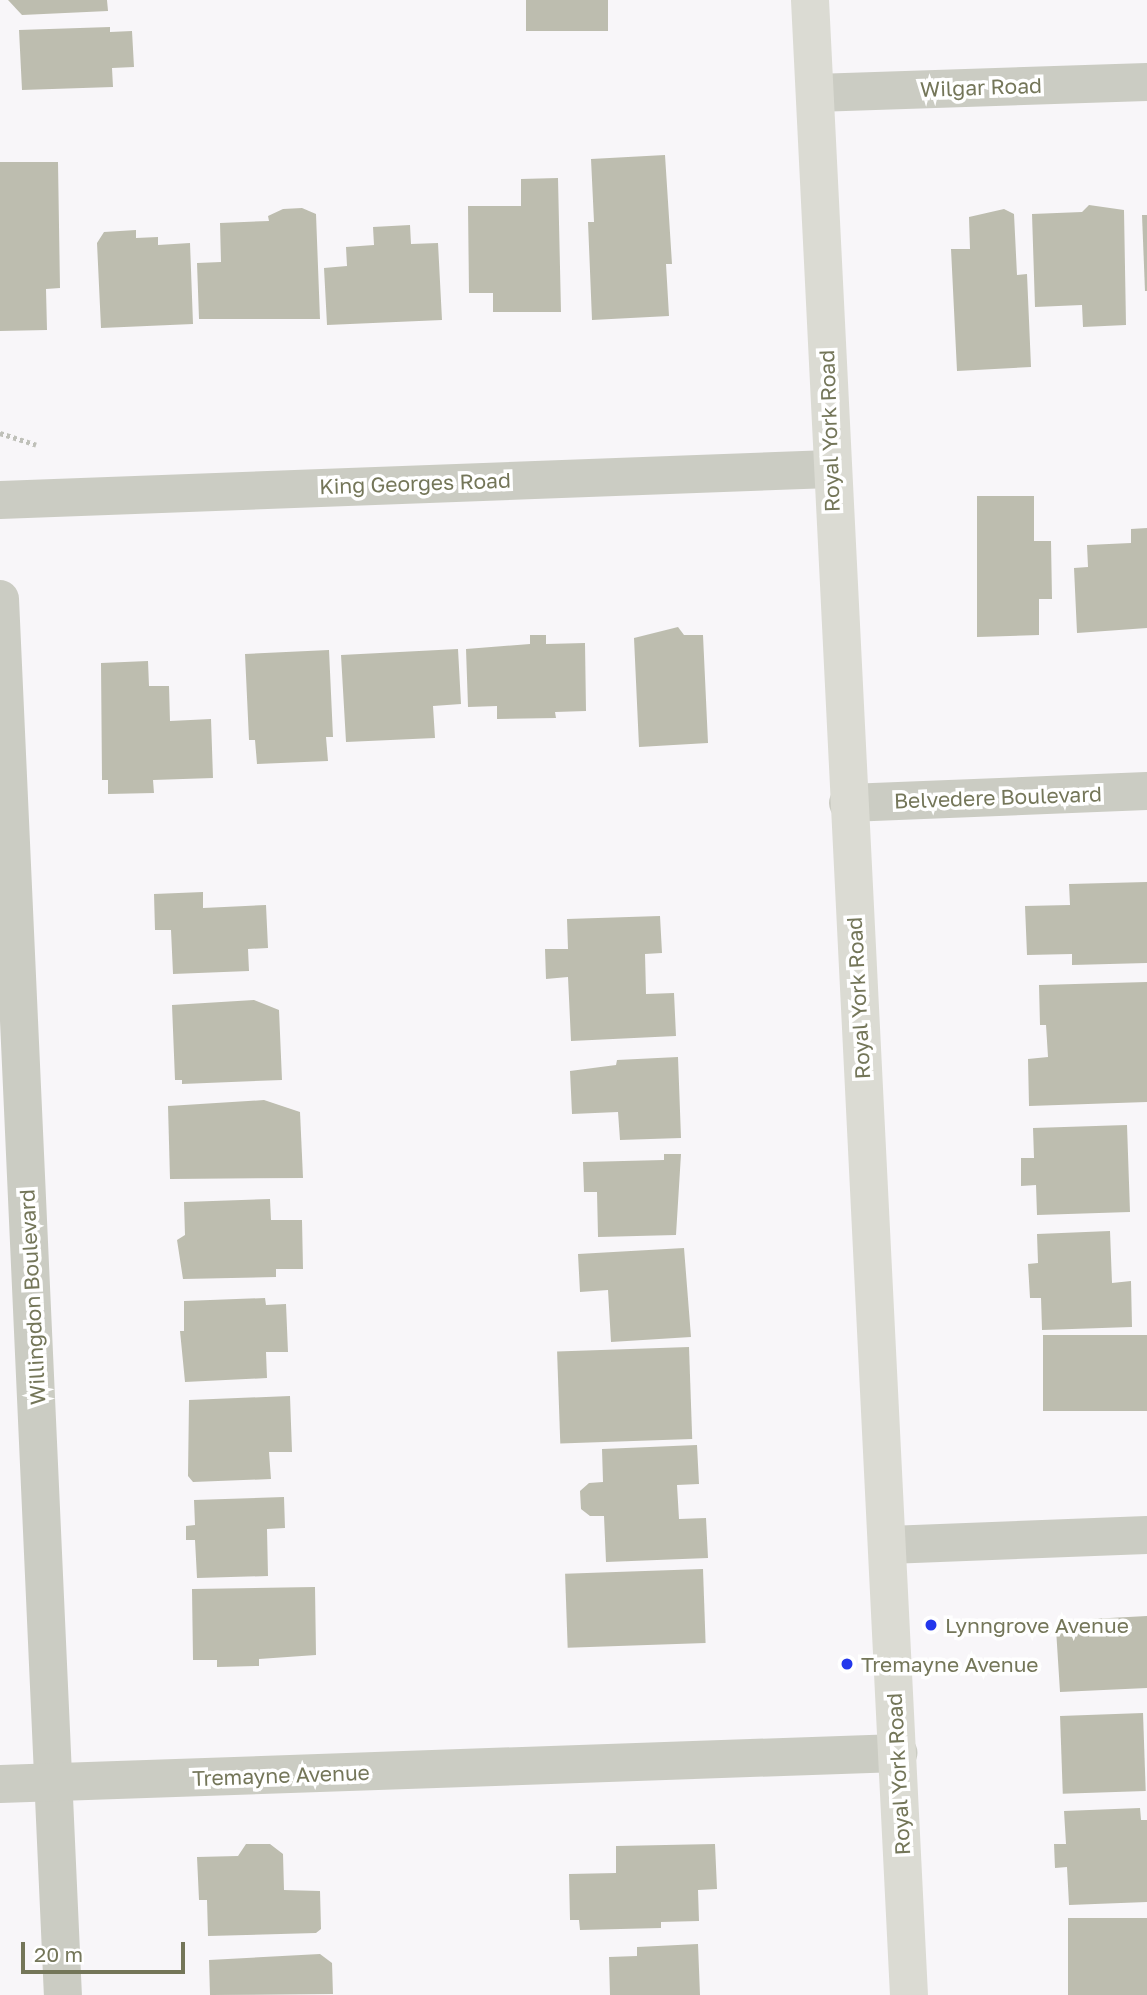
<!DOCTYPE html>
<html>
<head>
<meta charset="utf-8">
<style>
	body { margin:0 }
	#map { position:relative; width:1147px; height:1995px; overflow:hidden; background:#f8f6f9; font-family:"Golos Text",sans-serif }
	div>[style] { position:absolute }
	.building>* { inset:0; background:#bdbdaf; transform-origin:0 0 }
	.path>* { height:4.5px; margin-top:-2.25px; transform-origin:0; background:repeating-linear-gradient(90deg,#bfc0b9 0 3.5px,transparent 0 7px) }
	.minor>* { height:38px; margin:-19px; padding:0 19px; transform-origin:19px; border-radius:19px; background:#cbccc3 }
	.major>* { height:38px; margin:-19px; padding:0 19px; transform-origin:19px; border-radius:19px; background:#dbdbd3 }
	.dots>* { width:19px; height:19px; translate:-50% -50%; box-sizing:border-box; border:4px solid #fff; border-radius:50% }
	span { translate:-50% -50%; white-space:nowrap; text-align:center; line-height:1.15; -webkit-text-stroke:7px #fff; paint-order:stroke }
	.street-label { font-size:21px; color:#747659 }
	.poi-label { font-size:21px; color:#747659 }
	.left { translate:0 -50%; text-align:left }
	.scale { position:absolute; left:21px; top:1942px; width:164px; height:32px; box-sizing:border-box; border:4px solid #747659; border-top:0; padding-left:9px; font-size:21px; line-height:24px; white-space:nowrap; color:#747659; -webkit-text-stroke:5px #fff; paint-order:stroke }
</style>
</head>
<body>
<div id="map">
	<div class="building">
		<div style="clip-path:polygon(8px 0,107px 0,108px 11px,22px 15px)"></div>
		<div style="left:526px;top:0;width:82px;height:31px"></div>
		<div style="clip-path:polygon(110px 27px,110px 32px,132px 31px,134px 67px,112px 68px,113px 87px,22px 90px,19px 30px)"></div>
		<div style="clip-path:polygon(665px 155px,672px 264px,666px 264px,669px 316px,592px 320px,588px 222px,594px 222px,591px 159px)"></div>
		<div style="clip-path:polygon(0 162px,58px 162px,60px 288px,46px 289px,47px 330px,0 331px)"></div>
		<div style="clip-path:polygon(558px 178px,561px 312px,493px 312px,493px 293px,469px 293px,468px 206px,521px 206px,521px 179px)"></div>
		<div style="clip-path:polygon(1089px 205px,1124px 210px,1126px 325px,1083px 327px,1082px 305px,1035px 307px,1032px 214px,1082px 212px)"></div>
		<div style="clip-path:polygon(302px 208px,316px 214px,320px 319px,199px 319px,197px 263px,221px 262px,220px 223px,269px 221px,268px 216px,283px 209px)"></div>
		<div style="clip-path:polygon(1004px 209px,1014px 214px,1017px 275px,1027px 274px,1031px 367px,957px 371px,951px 249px,970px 249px,969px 217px)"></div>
		<div style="clip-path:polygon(1142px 215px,1147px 215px,1147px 291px,1145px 291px)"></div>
		<div style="clip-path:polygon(410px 225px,411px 244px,438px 243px,442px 320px,327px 325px,324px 268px,347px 266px,346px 247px,374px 245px,373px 227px)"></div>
		<div style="clip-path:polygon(136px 230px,136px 238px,158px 237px,158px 245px,190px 243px,193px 324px,101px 328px,97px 243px,104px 232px)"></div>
		<div style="clip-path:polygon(977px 496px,1034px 496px,1034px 541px,1051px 541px,1052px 599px,1039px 599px,1039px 635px,977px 637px)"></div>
		<div style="clip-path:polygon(1147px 528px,1147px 628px,1077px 633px,1074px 568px,1088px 567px,1087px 545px,1131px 543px,1131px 529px)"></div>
		<div style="clip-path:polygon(678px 627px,684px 635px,703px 635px,708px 743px,639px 747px,634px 638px)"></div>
		<div style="clip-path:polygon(530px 635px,546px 635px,546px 644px,585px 643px,586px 711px,555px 712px,556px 718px,497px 719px,497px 706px,468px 707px,466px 649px,530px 644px)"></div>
		<div style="clip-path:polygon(458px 649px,461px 704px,433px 706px,435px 738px,346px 742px,341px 655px)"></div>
		<div style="clip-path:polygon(329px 650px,333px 737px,326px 737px,328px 761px,257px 764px,255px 740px,249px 740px,245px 654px)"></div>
		<div style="clip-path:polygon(148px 661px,149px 686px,169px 686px,170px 721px,211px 719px,213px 778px,153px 780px,154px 793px,108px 794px,108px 780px,102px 780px,101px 663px)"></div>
		<div style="clip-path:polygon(1147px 882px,1147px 963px,1072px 965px,1072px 954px,1027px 955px,1025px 906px,1070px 905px,1069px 884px)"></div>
		<div style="clip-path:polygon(203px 892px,203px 908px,266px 905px,268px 948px,248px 949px,249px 971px,173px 974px,171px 930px,155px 930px,154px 894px)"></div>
		<div style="clip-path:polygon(660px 916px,662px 953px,645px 954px,646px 994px,674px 993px,676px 1036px,571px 1041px,568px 977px,546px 979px,545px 949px,568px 949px,567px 919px)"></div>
		<div style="clip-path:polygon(1147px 982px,1147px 1102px,1029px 1106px,1028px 1059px,1048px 1057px,1046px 1025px,1040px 1025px,1039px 985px)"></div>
		<div style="clip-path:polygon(254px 1000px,279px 1010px,282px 1080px,182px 1084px,182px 1080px,175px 1080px,172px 1005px)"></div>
		<div style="clip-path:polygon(678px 1057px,681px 1138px,620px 1140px,618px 1112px,572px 1114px,570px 1071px,616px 1065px,617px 1060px)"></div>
		<div style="clip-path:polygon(264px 1100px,300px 1112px,303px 1178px,170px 1179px,168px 1106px)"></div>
		<div style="clip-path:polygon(1127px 1125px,1130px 1212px,1037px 1215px,1036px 1185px,1021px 1186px,1021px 1158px,1034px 1158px,1033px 1128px)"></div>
		<div style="clip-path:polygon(664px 1154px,681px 1154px,676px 1235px,598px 1237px,597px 1192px,584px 1192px,583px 1162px,664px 1160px)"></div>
		<div style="clip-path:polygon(270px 1199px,271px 1220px,302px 1220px,303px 1269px,276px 1269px,276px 1277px,183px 1279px,177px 1240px,185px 1235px,184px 1202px)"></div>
		<div style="clip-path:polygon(1110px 1231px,1112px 1283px,1131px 1281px,1132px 1327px,1042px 1330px,1041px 1298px,1030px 1298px,1028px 1264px,1038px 1263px,1037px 1234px)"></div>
		<div style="clip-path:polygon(684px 1248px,691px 1337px,611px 1342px,608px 1290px,580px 1292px,578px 1254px)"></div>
		<div style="clip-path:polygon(265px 1298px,266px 1305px,286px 1304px,288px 1352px,266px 1352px,267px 1378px,185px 1382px,180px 1331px,184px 1331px,184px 1301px)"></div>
		<div style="left:1147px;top:1335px;width:76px;height:104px;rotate:90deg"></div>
		<div style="left:689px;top:1347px;width:92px;height:132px;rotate:88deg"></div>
		<div style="clip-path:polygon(290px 1396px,292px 1452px,269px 1452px,271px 1479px,193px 1482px,188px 1476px,189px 1400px)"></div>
		<div style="clip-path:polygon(697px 1445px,699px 1484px,677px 1485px,679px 1519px,706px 1518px,708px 1558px,606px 1562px,604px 1516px,590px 1516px,581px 1509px,580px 1491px,589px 1483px,603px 1482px,602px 1449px)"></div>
		<div style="clip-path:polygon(284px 1497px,285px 1528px,267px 1529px,268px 1576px,197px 1578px,195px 1540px,186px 1540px,186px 1526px,195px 1525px,194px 1500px)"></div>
		<div style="left:703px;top:1569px;width:74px;height:138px;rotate:88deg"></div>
		<div style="clip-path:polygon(315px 1587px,316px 1655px,259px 1659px,259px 1666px,217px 1667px,217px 1660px,193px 1660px,192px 1589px)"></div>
		<div style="clip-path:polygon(1147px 1616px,1147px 1688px,1060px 1692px,1056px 1629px,1091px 1627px,1091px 1619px)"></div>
		<div style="left:1143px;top:1713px;width:78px;height:83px;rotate:88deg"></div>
		<div style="clip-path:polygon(1140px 1808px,1141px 1820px,1147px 1820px,1147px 1902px,1069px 1905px,1067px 1867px,1055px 1868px,1054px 1844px,1066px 1844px,1064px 1811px)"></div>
		<div style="clip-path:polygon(246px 1844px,270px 1844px,283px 1854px,284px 1890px,320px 1891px,321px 1929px,316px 1933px,208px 1936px,207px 1900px,199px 1900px,197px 1857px,238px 1856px)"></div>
		<div style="clip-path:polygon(715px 1844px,717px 1889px,698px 1890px,699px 1921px,661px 1922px,661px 1928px,580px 1930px,579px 1920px,570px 1920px,569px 1874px,616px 1873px,616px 1846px)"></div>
		<div style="left:1147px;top:1918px;width:77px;height:79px;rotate:90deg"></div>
		<div style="clip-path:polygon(698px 1944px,700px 1995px,610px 1995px,609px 1957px,637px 1956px,637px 1947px)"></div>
		<div style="clip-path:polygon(320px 1954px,332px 1963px,333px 1994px,210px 1995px,209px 1960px)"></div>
	</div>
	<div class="path">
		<div style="left:0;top:433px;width:38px;rotate:18deg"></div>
	</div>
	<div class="minor">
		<div style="left:815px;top:93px;width:332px;rotate:-1.9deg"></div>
		<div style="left:0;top:500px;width:831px;rotate:-2.14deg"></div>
		<div style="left:0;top:599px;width:1397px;rotate:87.42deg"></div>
		<div style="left:848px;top:803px;width:299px;rotate:-2.3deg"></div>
		<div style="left:888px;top:1545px;width:259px;rotate:-2.2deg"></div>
		<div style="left:0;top:1784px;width:899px;rotate:-1.98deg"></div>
	</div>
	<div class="major">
		<div style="left:810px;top:0;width:1997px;rotate:87.16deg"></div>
	</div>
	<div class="dots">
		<div style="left:931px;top:1625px;background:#2337ec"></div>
		<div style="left:847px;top:1664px;background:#2337ec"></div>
	</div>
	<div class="street-label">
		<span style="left:981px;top:87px;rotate:-2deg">Wilgar Road</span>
		<span style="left:829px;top:431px;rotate:-92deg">Royal York Road</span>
		<span style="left:415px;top:483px;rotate:-2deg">King Georges Road</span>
		<span style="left:998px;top:797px;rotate:-2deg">Belvedere Boulevard</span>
		<span style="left:858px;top:998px;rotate:-93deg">Royal York Road</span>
		<span style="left:32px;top:1297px;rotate:-93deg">Willingdon Boulevard</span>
		<span style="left:898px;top:1774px;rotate:-93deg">Royal York Road</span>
		<span style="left:281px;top:1775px;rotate:-2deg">Tremayne Avenue</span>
	</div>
	<div class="poi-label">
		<span class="left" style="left:945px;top:1625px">Lynngrove Avenue</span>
		<span class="left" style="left:861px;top:1664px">Tremayne Avenue</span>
	</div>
	<div class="scale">20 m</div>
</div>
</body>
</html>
